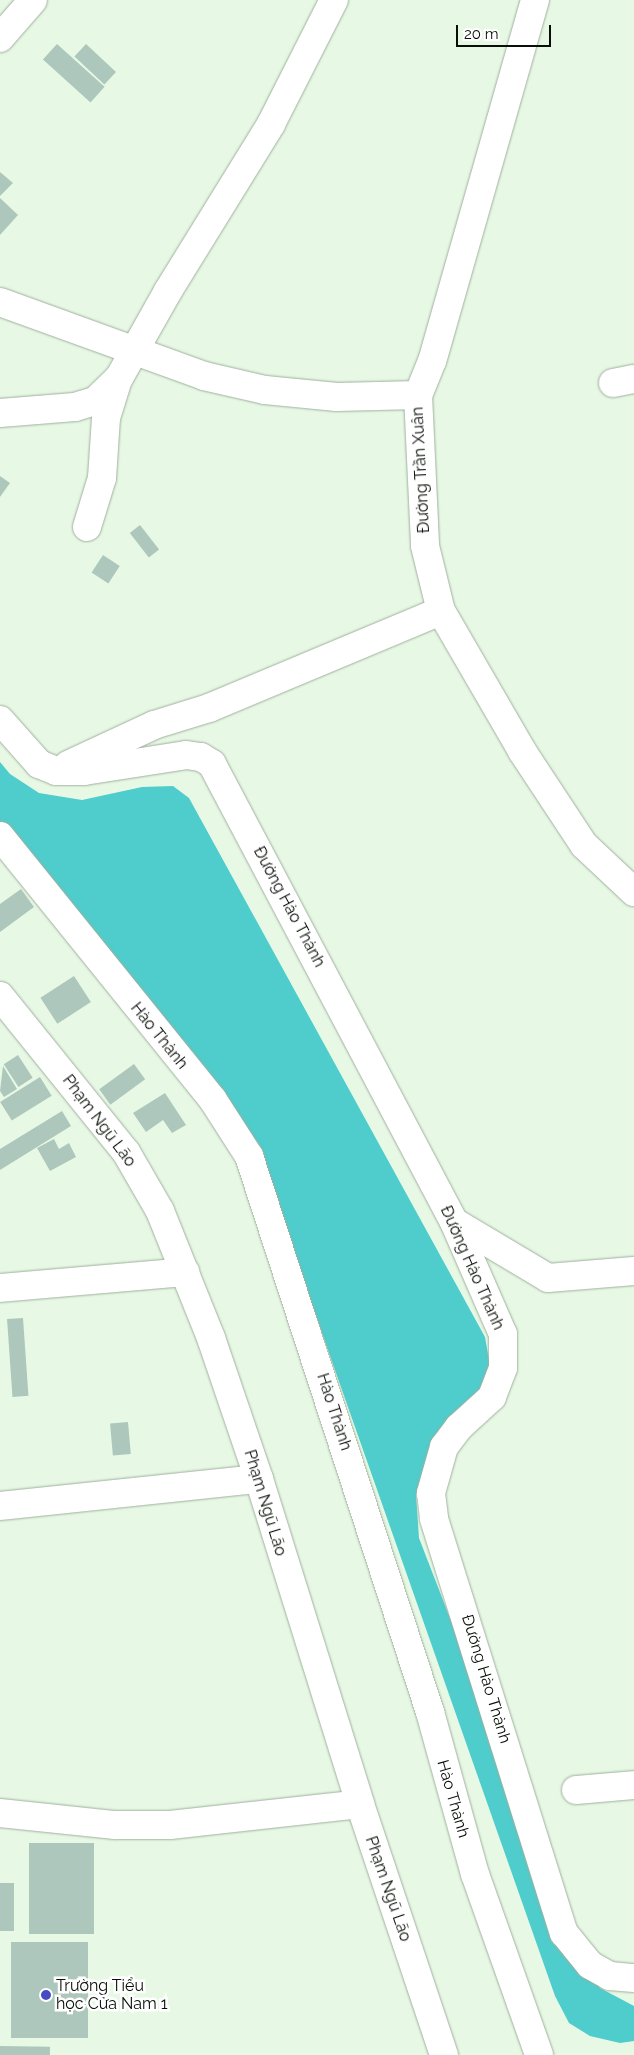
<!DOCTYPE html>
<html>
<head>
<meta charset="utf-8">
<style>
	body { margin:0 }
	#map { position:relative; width:634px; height:2055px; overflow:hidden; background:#e7f9e5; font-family:Raleway,sans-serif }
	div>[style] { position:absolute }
	.water>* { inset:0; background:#4fcccc }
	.building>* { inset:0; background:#adc7bc; transform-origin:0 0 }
	.roads { filter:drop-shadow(0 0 1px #a0b09e) drop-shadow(0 0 1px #a0b09e) }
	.minor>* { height:28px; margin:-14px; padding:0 14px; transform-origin:14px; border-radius:14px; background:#fff }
	.dots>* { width:14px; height:14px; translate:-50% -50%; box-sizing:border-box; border:2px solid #fff; border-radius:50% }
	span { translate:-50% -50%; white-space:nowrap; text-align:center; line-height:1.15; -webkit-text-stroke:5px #fff; paint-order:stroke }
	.street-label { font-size:16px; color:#090e08 }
	.poi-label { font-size:16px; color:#090e08 }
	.left { translate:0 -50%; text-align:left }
	.scale { position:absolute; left:456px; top:25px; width:95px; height:22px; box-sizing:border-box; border:2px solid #090e08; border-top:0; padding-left:6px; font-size:15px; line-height:18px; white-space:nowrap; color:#090e08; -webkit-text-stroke:4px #fff; paint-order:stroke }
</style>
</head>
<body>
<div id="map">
	<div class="water">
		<div style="clip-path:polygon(0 762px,10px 774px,39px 793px,82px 800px,142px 787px,173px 786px,189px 798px,485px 1337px,492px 1376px,428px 1465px,416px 1494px,419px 1538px,582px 1960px,600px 1988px,634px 2006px,634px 2041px,620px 2043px,590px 2036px,569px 2023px,555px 1996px,271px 1188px,0 825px)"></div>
	</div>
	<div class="building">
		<div style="left:57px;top:44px;width:64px;height:21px;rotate:42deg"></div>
		<div style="left:86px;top:44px;width:41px;height:17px;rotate:43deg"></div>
		<div style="clip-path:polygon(0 172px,13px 183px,0 196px)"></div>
		<div style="clip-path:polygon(0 198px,18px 215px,0 235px)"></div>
		<div style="clip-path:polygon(0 476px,10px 483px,0 497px)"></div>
		<div style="left:140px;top:525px;width:31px;height:13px;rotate:52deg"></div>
		<div style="left:103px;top:555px;width:20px;height:21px;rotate:33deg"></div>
		<div style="clip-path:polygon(21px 889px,34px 907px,0 932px,0 904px)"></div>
		<div style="left:74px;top:976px;width:31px;height:40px;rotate:57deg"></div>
		<div style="left:18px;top:1055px;width:27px;height:17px;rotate:57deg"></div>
		<div style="left:134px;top:1064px;width:19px;height:43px;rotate:54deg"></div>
		<div style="clip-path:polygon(3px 1066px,17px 1089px,4px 1097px,0 1091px)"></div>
		<div style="left:40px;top:1077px;width:22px;height:47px;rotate:58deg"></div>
		<div style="clip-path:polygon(165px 1093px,186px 1125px,172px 1133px,163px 1120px,146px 1132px,133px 1113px)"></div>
		<div style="clip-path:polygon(62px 1111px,71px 1126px,0 1170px,0 1149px)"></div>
		<div style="clip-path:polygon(54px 1139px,59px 1149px,69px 1143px,76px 1157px,50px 1171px,37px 1148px)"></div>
		<div style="left:23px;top:1318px;width:78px;height:16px;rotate:86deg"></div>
		<div style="left:128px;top:1422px;width:32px;height:18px;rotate:85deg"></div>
		<div style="left:29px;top:1843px;width:65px;height:91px"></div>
		<div style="left:0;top:1883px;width:14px;height:48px"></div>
		<div style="left:88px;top:1942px;width:96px;height:77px;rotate:90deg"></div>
		<div style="left:0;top:2046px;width:50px;height:9px;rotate:1deg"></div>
	</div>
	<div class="roads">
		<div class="minor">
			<div style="left:535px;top:0;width:375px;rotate:105.9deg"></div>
			<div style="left:432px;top:361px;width:37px;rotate:112deg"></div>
			<div style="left:418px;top:395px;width:151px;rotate:87.3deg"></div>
			<div style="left:425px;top:546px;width:67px;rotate:76.2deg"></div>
			<div style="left:441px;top:611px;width:162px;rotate:59.9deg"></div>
			<div style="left:522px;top:751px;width:113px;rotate:56.6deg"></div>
			<div style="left:584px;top:845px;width:69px;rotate:43.2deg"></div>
			<div style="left:0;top:38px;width:50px;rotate:-49deg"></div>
			<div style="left:0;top:302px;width:217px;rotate:19.9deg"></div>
			<div style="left:204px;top:376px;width:63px;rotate:12.9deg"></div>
			<div style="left:265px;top:390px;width:72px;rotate:5.6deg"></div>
			<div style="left:337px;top:397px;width:81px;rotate:-1.4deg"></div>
			<div style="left:613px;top:383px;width:21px;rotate:-11deg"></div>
			<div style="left:0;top:413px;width:75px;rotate:-4.6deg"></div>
			<div style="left:75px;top:407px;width:21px;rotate:-17deg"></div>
			<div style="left:95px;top:401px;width:33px;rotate:-44deg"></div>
			<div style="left:119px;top:378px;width:100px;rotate:-60.6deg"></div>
			<div style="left:168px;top:291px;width:196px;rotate:-58.3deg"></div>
			<div style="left:271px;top:124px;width:139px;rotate:-63.1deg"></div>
			<div style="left:87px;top:527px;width:51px;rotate:-73deg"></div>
			<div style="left:102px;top:478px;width:60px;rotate:-86.2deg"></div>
			<div style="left:106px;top:418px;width:41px;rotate:-72.9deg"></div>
			<div style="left:0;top:720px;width:59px;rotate:48.4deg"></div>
			<div style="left:39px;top:764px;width:18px;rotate:22deg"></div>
			<div style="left:56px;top:771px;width:28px"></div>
			<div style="left:84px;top:771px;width:103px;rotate:-8.9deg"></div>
			<div style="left:186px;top:755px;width:15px;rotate:8deg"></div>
			<div style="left:201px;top:757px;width:13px;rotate:32deg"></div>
			<div style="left:212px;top:764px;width:518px;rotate:62.15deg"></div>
			<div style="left:454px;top:1222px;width:122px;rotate:66.4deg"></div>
			<div style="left:503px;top:1334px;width:34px;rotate:90deg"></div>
			<div style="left:503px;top:1368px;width:31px;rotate:111deg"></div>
			<div style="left:492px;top:1397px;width:45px;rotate:137.7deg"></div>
			<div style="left:459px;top:1427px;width:25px;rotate:127deg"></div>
			<div style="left:444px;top:1447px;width:48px;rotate:105.8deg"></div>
			<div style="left:431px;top:1493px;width:26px;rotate:83deg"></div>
			<div style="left:434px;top:1519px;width:434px;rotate:72.6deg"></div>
			<div style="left:564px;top:1933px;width:41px;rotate:50.9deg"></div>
			<div style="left:590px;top:1965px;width:23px;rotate:29deg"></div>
			<div style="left:610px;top:1976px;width:24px;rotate:5deg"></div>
			<div style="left:68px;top:765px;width:95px;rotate:-24.9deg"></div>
			<div style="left:154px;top:725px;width:58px;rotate:-17.2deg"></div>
			<div style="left:209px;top:708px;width:251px;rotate:-22.7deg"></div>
			<div style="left:0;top:836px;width:339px;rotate:51.1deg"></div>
			<div style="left:213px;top:1100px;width:67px;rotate:57.3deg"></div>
			<div style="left:249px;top:1156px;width:585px;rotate:71.97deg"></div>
			<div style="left:430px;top:1712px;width:168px;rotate:74.5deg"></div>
			<div style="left:475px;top:1874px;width:192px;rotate:70.5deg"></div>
			<div style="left:0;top:996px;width:201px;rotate:51.1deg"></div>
			<div style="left:126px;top:1152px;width:68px;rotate:60deg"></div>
			<div style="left:160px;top:1211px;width:137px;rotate:68.1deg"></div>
			<div style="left:211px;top:1338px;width:149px;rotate:71.2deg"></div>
			<div style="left:259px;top:1479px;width:340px;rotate:72.7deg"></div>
			<div style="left:360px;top:1804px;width:265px;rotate:71.5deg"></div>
			<div style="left:454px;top:1222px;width:109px;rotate:30.8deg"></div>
			<div style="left:548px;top:1278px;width:86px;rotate:-4.7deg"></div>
			<div style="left:0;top:1288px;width:186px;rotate:-4.9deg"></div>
			<div style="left:0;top:1506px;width:260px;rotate:-6deg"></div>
			<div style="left:576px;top:1790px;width:58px;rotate:-4.9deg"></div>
			<div style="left:0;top:1813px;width:116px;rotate:6deg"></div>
			<div style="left:115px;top:1825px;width:55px"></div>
			<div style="left:170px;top:1825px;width:191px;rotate:-6.3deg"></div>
		</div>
	</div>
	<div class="dots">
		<div style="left:46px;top:1995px;background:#464dc2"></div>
	</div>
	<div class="street-label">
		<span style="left:421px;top:470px;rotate:-93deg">Đường Trần Xuân</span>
		<span style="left:289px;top:907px;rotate:62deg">Đường Hào Thành</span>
		<span style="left:159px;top:1036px;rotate:51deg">Hào Thành</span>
		<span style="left:99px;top:1121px;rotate:53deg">Phạm Ngũ Lão</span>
		<span style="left:472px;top:1268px;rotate:66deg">Đường Hào Thành</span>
		<span style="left:334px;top:1412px;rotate:72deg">Hào Thành</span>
		<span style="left:265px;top:1503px;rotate:73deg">Phạm Ngũ Lão</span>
		<span style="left:486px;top:1679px;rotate:73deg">Đường Hào Thành</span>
		<span style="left:453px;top:1799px;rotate:74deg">Hào Thành</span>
		<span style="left:388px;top:1889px;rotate:71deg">Phạm Ngũ Lão</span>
	</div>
	<div class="poi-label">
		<span class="left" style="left:56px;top:1995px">Trường Tiểu<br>học Cửa Nam 1</span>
	</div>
	<div class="scale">20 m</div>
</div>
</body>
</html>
